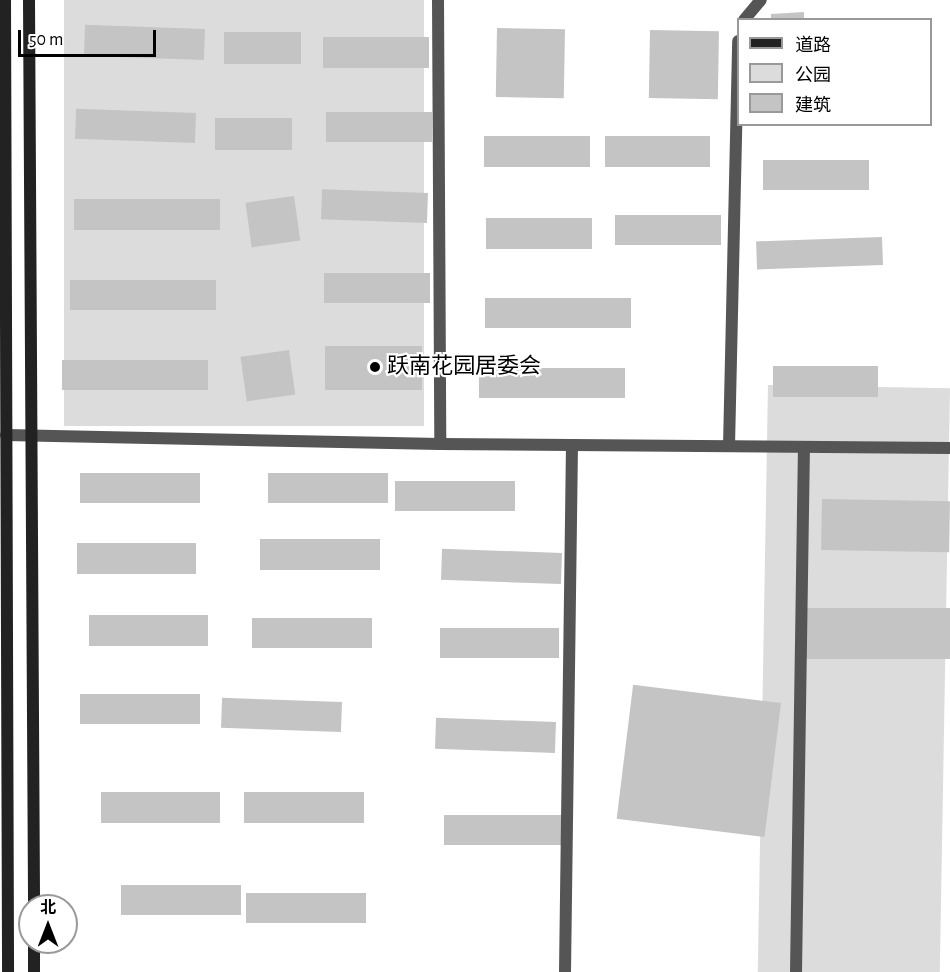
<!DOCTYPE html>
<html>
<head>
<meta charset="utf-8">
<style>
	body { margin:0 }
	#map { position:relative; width:950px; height:972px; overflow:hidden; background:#fff; font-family:"Alegreya Sans","Noto Sans SC",sans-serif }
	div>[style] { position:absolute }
	.green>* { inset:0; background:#dcdcdc; transform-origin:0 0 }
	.building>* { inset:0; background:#c4c4c4; transform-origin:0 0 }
	.street>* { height:12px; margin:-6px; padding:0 6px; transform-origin:6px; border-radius:6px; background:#555 }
	.secondary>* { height:12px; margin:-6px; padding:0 6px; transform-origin:6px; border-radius:6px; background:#222 }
	.dots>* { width:16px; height:16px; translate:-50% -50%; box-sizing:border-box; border:3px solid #fff; border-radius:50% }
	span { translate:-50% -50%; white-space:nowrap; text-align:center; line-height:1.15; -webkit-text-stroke:4.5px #fff; paint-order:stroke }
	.poi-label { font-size:22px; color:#000 }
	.left { translate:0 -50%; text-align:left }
	.legend { position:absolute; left:737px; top:18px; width:195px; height:108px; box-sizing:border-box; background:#fff; border:2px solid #999; margin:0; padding:8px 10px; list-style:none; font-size:18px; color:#000 }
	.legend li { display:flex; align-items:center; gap:12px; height:30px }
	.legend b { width:30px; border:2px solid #999 }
	.north { position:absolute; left:18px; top:894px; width:60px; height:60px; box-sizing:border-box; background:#fff; border:2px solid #999; border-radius:50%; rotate:0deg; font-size:16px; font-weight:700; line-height:24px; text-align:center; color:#000 }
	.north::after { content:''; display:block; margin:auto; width:21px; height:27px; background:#000; clip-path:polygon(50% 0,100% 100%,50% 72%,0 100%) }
	.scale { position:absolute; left:18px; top:30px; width:138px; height:27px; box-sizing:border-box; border:3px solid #000; border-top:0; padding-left:8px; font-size:18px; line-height:21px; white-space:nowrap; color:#000; -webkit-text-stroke:4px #fff; paint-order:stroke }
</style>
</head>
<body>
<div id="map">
	<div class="green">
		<div style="left:64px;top:0;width:360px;height:426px"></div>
		<div style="left:768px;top:385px;width:182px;height:587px;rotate:1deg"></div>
	</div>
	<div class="building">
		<div style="clip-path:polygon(804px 12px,804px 20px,771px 20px,771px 14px)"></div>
		<div style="left:497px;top:28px;width:68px;height:69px;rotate:1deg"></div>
		<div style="left:205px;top:29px;width:31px;height:120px;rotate:92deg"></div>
		<div style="left:650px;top:30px;width:69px;height:68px;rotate:1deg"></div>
		<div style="left:301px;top:32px;width:32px;height:77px;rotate:90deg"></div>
		<div style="left:429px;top:37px;width:31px;height:106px;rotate:90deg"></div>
		<div style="left:432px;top:112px;width:30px;height:106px;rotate:90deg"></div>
		<div style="left:196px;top:113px;width:30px;height:120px;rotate:92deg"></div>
		<div style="left:292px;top:118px;width:32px;height:77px;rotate:90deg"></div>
		<div style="left:590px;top:136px;width:31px;height:106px;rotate:90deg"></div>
		<div style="left:710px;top:136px;width:31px;height:105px;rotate:90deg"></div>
		<div style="left:869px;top:160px;width:30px;height:106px;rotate:90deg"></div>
		<div style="left:428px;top:193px;width:30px;height:106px;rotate:92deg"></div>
		<div style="left:294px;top:196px;width:45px;height:49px;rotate:82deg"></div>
		<div style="left:74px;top:199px;width:146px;height:31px"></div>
		<div style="left:721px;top:215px;width:30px;height:106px;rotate:90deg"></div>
		<div style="left:592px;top:218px;width:31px;height:106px;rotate:90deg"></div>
		<div style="left:882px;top:237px;width:28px;height:126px;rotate:88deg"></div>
		<div style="left:430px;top:273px;width:30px;height:106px;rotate:90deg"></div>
		<div style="left:70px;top:280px;width:146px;height:30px"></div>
		<div style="left:485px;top:298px;width:146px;height:30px"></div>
		<div style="left:325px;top:346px;width:97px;height:44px"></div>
		<div style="left:289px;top:350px;width:45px;height:49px;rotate:82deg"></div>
		<div style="left:62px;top:360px;width:146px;height:30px"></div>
		<div style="left:878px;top:366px;width:31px;height:105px;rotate:90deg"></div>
		<div style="left:479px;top:368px;width:146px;height:30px"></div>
		<div style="left:200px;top:473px;width:30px;height:120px;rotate:90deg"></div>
		<div style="left:388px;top:473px;width:30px;height:120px;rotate:90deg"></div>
		<div style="left:515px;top:481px;width:30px;height:120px;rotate:90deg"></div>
		<div style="left:822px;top:499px;width:128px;height:51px;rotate:1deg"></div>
		<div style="left:380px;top:539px;width:31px;height:120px;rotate:90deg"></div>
		<div style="left:196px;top:543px;width:31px;height:119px;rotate:90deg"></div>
		<div style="left:562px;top:553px;width:31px;height:120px;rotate:92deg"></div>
		<div style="left:804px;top:608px;width:146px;height:51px"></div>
		<div style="left:208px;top:615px;width:31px;height:119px;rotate:90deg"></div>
		<div style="left:372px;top:618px;width:30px;height:120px;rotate:90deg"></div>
		<div style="left:559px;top:628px;width:30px;height:119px;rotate:90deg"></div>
		<div style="left:200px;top:694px;width:30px;height:120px;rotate:90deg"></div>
		<div style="left:342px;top:702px;width:30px;height:120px;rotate:92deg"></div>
		<div style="left:781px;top:703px;width:135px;height:149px;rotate:97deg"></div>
		<div style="left:556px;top:722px;width:31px;height:120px;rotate:92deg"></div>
		<div style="left:220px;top:792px;width:31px;height:119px;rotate:90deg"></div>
		<div style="left:364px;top:792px;width:31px;height:120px;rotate:90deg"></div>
		<div style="left:564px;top:815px;width:30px;height:120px;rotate:90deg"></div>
		<div style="left:241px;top:885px;width:30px;height:120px;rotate:90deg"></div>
		<div style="left:366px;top:893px;width:30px;height:120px;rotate:90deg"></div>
	</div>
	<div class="street">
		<div style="left:438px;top:0;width:444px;rotate:89.7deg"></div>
		<div style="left:744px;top:20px;width:26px;rotate:-50deg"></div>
		<div style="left:6px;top:435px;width:434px;rotate:1.2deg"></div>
		<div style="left:440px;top:444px;width:510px;rotate:0.45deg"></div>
		<div style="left:729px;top:446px;width:405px;rotate:-88.7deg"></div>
		<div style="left:565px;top:972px;width:527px;rotate:-89.24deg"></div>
		<div style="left:796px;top:972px;width:525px;rotate:-89.13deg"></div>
	</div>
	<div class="secondary">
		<div style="left:5px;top:0;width:972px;rotate:89.82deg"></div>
		<div style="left:29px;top:0;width:906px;rotate:89.68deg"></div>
		<div style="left:34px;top:942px;width:30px;rotate:90deg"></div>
	</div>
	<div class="dots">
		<div style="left:375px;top:367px;background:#000"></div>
	</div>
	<div class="poi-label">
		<span class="left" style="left:387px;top:367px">跃南花园居委会</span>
	</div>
	<ul class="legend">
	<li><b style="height:8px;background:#222"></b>道路</li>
	<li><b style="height:16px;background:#dcdcdc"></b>公园</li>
	<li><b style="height:16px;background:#c4c4c4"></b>建筑</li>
	</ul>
	<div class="north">北</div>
	<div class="scale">50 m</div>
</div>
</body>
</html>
